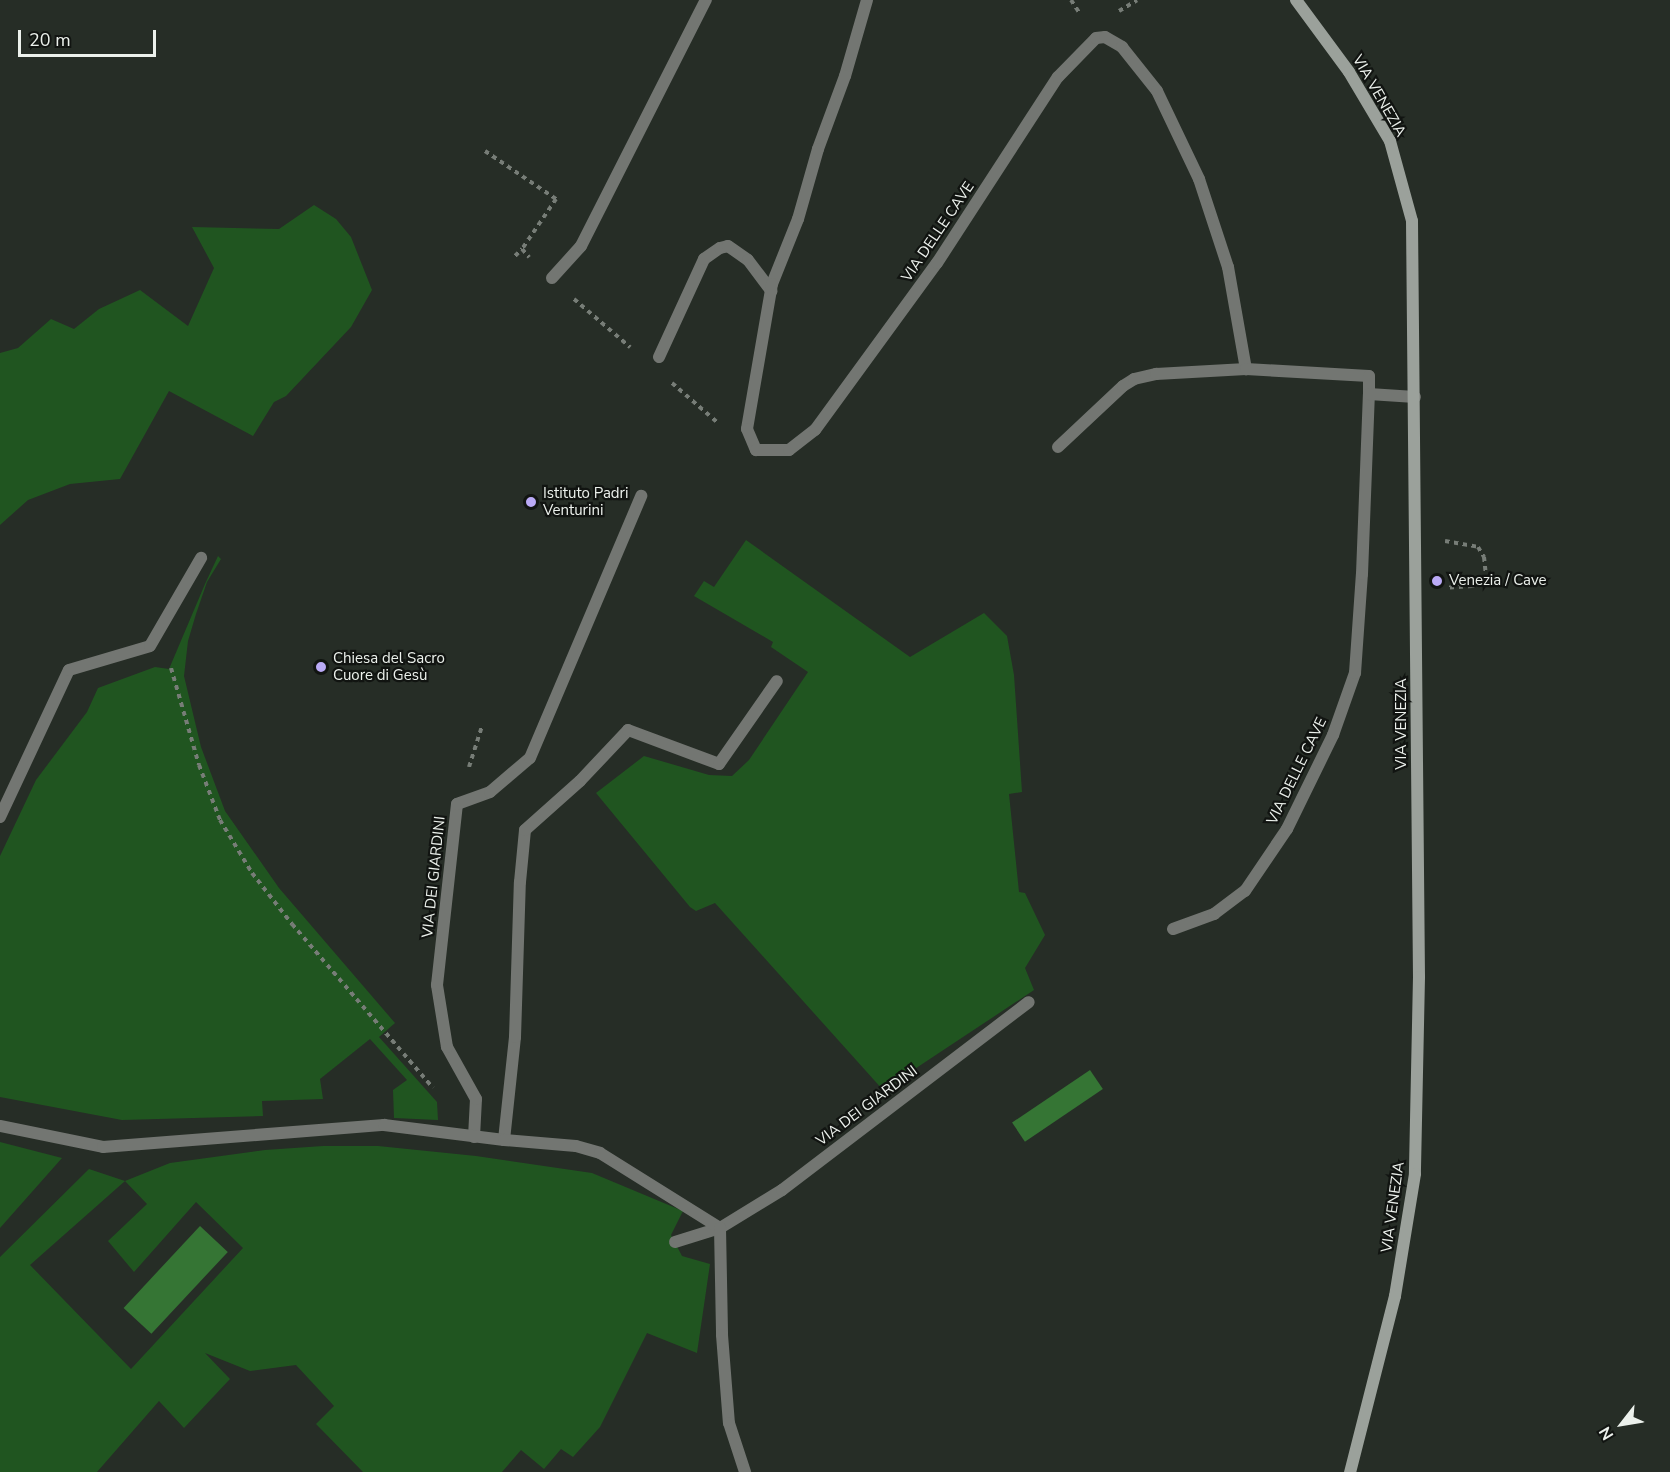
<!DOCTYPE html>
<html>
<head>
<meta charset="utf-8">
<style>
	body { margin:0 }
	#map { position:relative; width:1670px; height:1472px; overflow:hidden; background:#262d26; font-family:"Nunito Sans",sans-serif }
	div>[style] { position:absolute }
	.green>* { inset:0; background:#205520 }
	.water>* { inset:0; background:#357534; transform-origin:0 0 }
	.path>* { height:4px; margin-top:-2px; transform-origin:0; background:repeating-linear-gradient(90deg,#777d77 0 4.5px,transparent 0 9px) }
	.service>* { height:12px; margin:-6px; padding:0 6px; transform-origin:6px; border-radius:6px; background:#737672 }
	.minor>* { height:12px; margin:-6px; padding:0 6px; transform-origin:6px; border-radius:6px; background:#737672 }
	.secondary>* { height:12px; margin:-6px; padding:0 6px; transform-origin:6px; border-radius:6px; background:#9ba19b }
	.dots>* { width:16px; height:16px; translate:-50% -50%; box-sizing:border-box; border:3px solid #111411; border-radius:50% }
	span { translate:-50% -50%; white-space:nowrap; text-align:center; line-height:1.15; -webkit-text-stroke:4.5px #111411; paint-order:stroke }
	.street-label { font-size:15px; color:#ecf1ec }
	.poi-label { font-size:15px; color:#ecf1ec }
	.left { translate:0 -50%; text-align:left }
	.north { position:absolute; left:1592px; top:1394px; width:60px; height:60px; -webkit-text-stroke:4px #111411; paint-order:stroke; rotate:239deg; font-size:16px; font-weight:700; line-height:24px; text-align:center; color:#ecf1ec }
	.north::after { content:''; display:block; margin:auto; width:21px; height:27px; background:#ecf1ec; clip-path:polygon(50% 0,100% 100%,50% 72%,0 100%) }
	.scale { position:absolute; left:18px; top:30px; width:138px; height:27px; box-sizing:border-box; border:3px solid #ecf1ec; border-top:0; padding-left:8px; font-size:18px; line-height:21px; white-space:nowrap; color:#ecf1ec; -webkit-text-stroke:4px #111411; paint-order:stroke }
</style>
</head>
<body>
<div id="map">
	<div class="green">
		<div style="clip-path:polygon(314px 205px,336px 219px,351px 237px,372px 290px,351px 327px,286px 396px,274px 402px,253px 436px,169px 391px,120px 479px,70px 484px,28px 500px,0 525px,0 353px,18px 348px,51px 319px,74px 329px,99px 309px,140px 290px,188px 326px,214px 268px,192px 227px,279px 229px)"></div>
		<div style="clip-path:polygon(746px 540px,910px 657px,984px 613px,1007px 636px,1014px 675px,1022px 792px,1009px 794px,1019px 892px,1025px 893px,1045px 935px,1025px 968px,1034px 990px,883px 1090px,715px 903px,696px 911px,690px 907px,596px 793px,644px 756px,709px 775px,732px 776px,749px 760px,808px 672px,771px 647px,773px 642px,694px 596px,704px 581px,714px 587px)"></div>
		<div style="clip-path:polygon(218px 556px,221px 559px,207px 582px,196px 614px,188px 641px,184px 676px,201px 747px,225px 811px,279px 888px,395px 1023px,379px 1037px,437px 1102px,438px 1120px,394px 1118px,393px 1090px,407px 1080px,370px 1039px,320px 1079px,323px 1099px,262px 1101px,263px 1116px,122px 1120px,0 1097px,0 856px,36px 780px,87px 712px,98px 688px,155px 667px,169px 669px,205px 584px)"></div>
		<div style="clip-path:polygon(0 1142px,62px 1158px,0 1228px)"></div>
		<div style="clip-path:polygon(evenodd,323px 1146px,378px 1146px,476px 1156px,592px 1173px,683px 1211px,671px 1235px,682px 1256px,710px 1264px,697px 1353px,647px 1333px,600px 1427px,573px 1457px,561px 1449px,544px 1469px,521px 1450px,502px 1472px,363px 1472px,316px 1424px,334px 1406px,296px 1365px,250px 1371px,205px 1353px,230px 1379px,184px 1428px,159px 1401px,97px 1472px,0 1472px,0 1257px,89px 1169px,125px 1181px,170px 1163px,265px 1150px,323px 1146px,125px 1181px,147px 1204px,108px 1241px,134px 1272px,196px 1202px,243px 1248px,131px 1369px,30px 1265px,125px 1181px)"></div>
	</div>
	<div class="water">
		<div style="left:1090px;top:1070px;width:23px;height:94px;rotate:56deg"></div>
		<div style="left:200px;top:1226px;width:38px;height:112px;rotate:43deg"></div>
	</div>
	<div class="path">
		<div style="left:1071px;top:0;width:17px;rotate:57deg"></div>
		<div style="left:1119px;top:11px;width:21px;rotate:-31deg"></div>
		<div style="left:485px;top:151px;width:86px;rotate:34.1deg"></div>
		<div style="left:556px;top:199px;width:60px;rotate:124.2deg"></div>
		<div style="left:515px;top:256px;width:10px;rotate:-45deg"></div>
		<div style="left:522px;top:249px;width:11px;rotate:49deg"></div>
		<div style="left:574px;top:299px;width:74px;rotate:40.6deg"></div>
		<div style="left:672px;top:383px;width:61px;rotate:41deg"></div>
		<div style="left:1445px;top:541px;width:34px;rotate:10deg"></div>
		<div style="left:1478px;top:547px;width:12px;rotate:59deg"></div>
		<div style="left:1484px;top:557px;width:19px;rotate:84deg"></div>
		<div style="left:1486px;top:576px;width:7px;rotate:117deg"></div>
		<div style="left:1483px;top:582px;width:12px;rotate:160deg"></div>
		<div style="left:1472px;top:586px;width:26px;rotate:176deg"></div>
		<div style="left:171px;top:668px;width:101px;rotate:73.9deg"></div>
		<div style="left:199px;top:765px;width:59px;rotate:69.1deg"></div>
		<div style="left:220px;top:820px;width:62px;rotate:58.9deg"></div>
		<div style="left:252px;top:873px;width:65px;rotate:51.9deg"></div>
		<div style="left:292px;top:924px;width:216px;rotate:49.3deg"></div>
		<div style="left:469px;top:767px;width:43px;rotate:-72.4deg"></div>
	</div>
	<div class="service">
		<div style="left:659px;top:357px;width:108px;rotate:-65.3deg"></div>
		<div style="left:704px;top:259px;width:19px;rotate:-35deg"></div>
		<div style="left:720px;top:248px;width:8px;rotate:-14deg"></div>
		<div style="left:728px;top:246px;width:24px;rotate:35deg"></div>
		<div style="left:748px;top:260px;width:39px;rotate:53deg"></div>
		<div style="left:1058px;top:447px;width:89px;rotate:-43.2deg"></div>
		<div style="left:1123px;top:386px;width:13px;rotate:-32deg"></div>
		<div style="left:1134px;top:379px;width:23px;rotate:-13deg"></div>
		<div style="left:1156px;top:374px;width:90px;rotate:-3.2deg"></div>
		<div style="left:0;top:817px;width:162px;rotate:-64.9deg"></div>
		<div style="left:69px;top:670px;width:84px;rotate:-16.5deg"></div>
		<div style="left:150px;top:646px;width:102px;rotate:-59.9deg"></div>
		<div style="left:1173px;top:929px;width:44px;rotate:-20.1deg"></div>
		<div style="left:1214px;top:914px;width:39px;rotate:-37deg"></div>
		<div style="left:1245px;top:891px;width:75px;rotate:-55.9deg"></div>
		<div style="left:1287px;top:829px;width:105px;rotate:-63.9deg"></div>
		<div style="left:1333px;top:735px;width:66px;rotate:-70.5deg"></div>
		<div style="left:1355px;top:673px;width:99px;rotate:-86deg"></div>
		<div style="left:1362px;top:574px;width:180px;rotate:-87.8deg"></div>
		<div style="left:474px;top:1137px;width:38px;rotate:-87deg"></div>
		<div style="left:476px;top:1099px;width:60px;rotate:-119.1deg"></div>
		<div style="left:447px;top:1047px;width:63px;rotate:-99.2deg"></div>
		<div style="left:437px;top:985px;width:182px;rotate:-83.7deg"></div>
		<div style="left:457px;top:804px;width:35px;rotate:-20deg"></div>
		<div style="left:490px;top:792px;width:52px;rotate:-40.4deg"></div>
		<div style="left:530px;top:758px;width:285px;rotate:-67deg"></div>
		<div style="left:504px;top:1140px;width:104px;rotate:-83.9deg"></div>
		<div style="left:515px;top:1037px;width:155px;rotate:-88.2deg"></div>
		<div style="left:520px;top:882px;width:52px;rotate:-84.5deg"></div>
		<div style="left:525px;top:830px;width:74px;rotate:-41.7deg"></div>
		<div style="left:580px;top:781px;width:70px;rotate:-46.7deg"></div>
		<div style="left:628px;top:730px;width:97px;rotate:20.5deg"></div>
		<div style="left:719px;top:764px;width:101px;rotate:-55.1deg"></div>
		<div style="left:675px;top:1242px;width:47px;rotate:-17.3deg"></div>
		<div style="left:720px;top:1228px;width:73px;rotate:-31.5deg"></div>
		<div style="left:782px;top:1190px;width:310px;rotate:-37.3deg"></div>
	</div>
	<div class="minor">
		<div style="left:867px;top:0;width:79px;rotate:106.1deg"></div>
		<div style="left:845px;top:76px;width:78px;rotate:110.3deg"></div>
		<div style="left:818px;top:149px;width:73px;rotate:105.9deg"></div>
		<div style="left:798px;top:219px;width:70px;rotate:111.8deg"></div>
		<div style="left:772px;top:284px;width:147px;rotate:99.8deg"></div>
		<div style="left:747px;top:429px;width:23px;rotate:67deg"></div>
		<div style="left:756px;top:450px;width:33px"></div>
		<div style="left:789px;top:450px;width:33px;rotate:-38deg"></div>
		<div style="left:815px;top:430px;width:207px;rotate:-53.9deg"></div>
		<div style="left:937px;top:263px;width:222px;rotate:-57deg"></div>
		<div style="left:1058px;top:77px;width:54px;rotate:-45.7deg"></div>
		<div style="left:1096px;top:38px;width:9px;rotate:-6deg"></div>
		<div style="left:1105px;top:37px;width:20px;rotate:30deg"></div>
		<div style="left:1122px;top:47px;width:56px;rotate:51.5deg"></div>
		<div style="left:1157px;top:91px;width:98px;rotate:64.5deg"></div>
		<div style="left:1199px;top:179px;width:93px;rotate:71.8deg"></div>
		<div style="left:1228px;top:267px;width:104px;rotate:80deg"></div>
		<div style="left:1246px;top:369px;width:123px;rotate:3.3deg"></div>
		<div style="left:1369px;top:376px;width:18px;rotate:90deg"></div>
		<div style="left:1369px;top:394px;width:46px;rotate:3.7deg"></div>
		<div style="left:552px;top:278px;width:43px;rotate:-47.8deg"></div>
		<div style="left:581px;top:246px;width:276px;rotate:-63.1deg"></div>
		<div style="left:0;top:1126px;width:105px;rotate:11.5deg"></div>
		<div style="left:103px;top:1147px;width:282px;rotate:-4.5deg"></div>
		<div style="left:384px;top:1125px;width:121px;rotate:7.1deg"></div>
		<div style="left:504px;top:1140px;width:72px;rotate:4.8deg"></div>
		<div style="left:576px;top:1146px;width:25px;rotate:16deg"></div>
		<div style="left:600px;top:1153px;width:142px;rotate:32deg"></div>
		<div style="left:720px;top:1228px;width:107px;rotate:88.9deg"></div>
		<div style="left:722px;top:1335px;width:88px;rotate:85.5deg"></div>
		<div style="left:729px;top:1423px;width:52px;rotate:71.9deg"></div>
	</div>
	<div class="secondary">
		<div style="left:1296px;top:0;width:89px;rotate:53.6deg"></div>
		<div style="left:1349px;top:72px;width:80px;rotate:59.3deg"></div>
		<div style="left:1390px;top:141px;width:83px;rotate:74.6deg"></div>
		<div style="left:1412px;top:221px;width:756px;rotate:89.47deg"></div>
		<div style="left:1419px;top:977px;width:197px;rotate:91.2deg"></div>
		<div style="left:1415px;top:1174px;width:124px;rotate:99.3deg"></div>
		<div style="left:1395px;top:1296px;width:182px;rotate:104.3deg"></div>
	</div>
	<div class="dots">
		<div style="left:531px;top:502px;background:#baaaf6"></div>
		<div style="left:1437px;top:581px;background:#baaaf6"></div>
		<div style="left:321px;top:667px;background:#baaaf6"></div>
	</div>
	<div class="street-label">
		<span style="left:1379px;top:96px;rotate:60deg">VIA VENEZIA</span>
		<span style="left:938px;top:232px;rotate:-56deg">VIA DELLE CAVE</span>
		<span style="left:1402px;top:724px;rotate:-90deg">VIA VENEZIA</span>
		<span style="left:1297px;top:771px;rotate:-64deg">VIA DELLE CAVE</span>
		<span style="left:434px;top:877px;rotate:-84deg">VIA DEI GIARDINI</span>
		<span style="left:867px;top:1106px;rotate:-37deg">VIA DEI GIARDINI</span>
		<span style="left:1393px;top:1207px;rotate:-82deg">VIA VENEZIA</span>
	</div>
	<div class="poi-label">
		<span class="left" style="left:543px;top:502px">Istituto Padri<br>Venturini</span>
		<span class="left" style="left:1449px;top:581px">Venezia / Cave</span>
		<span class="left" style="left:333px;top:667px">Chiesa del Sacro<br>Cuore di Gesù</span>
	</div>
	<div class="north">N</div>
	<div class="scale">20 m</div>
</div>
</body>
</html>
